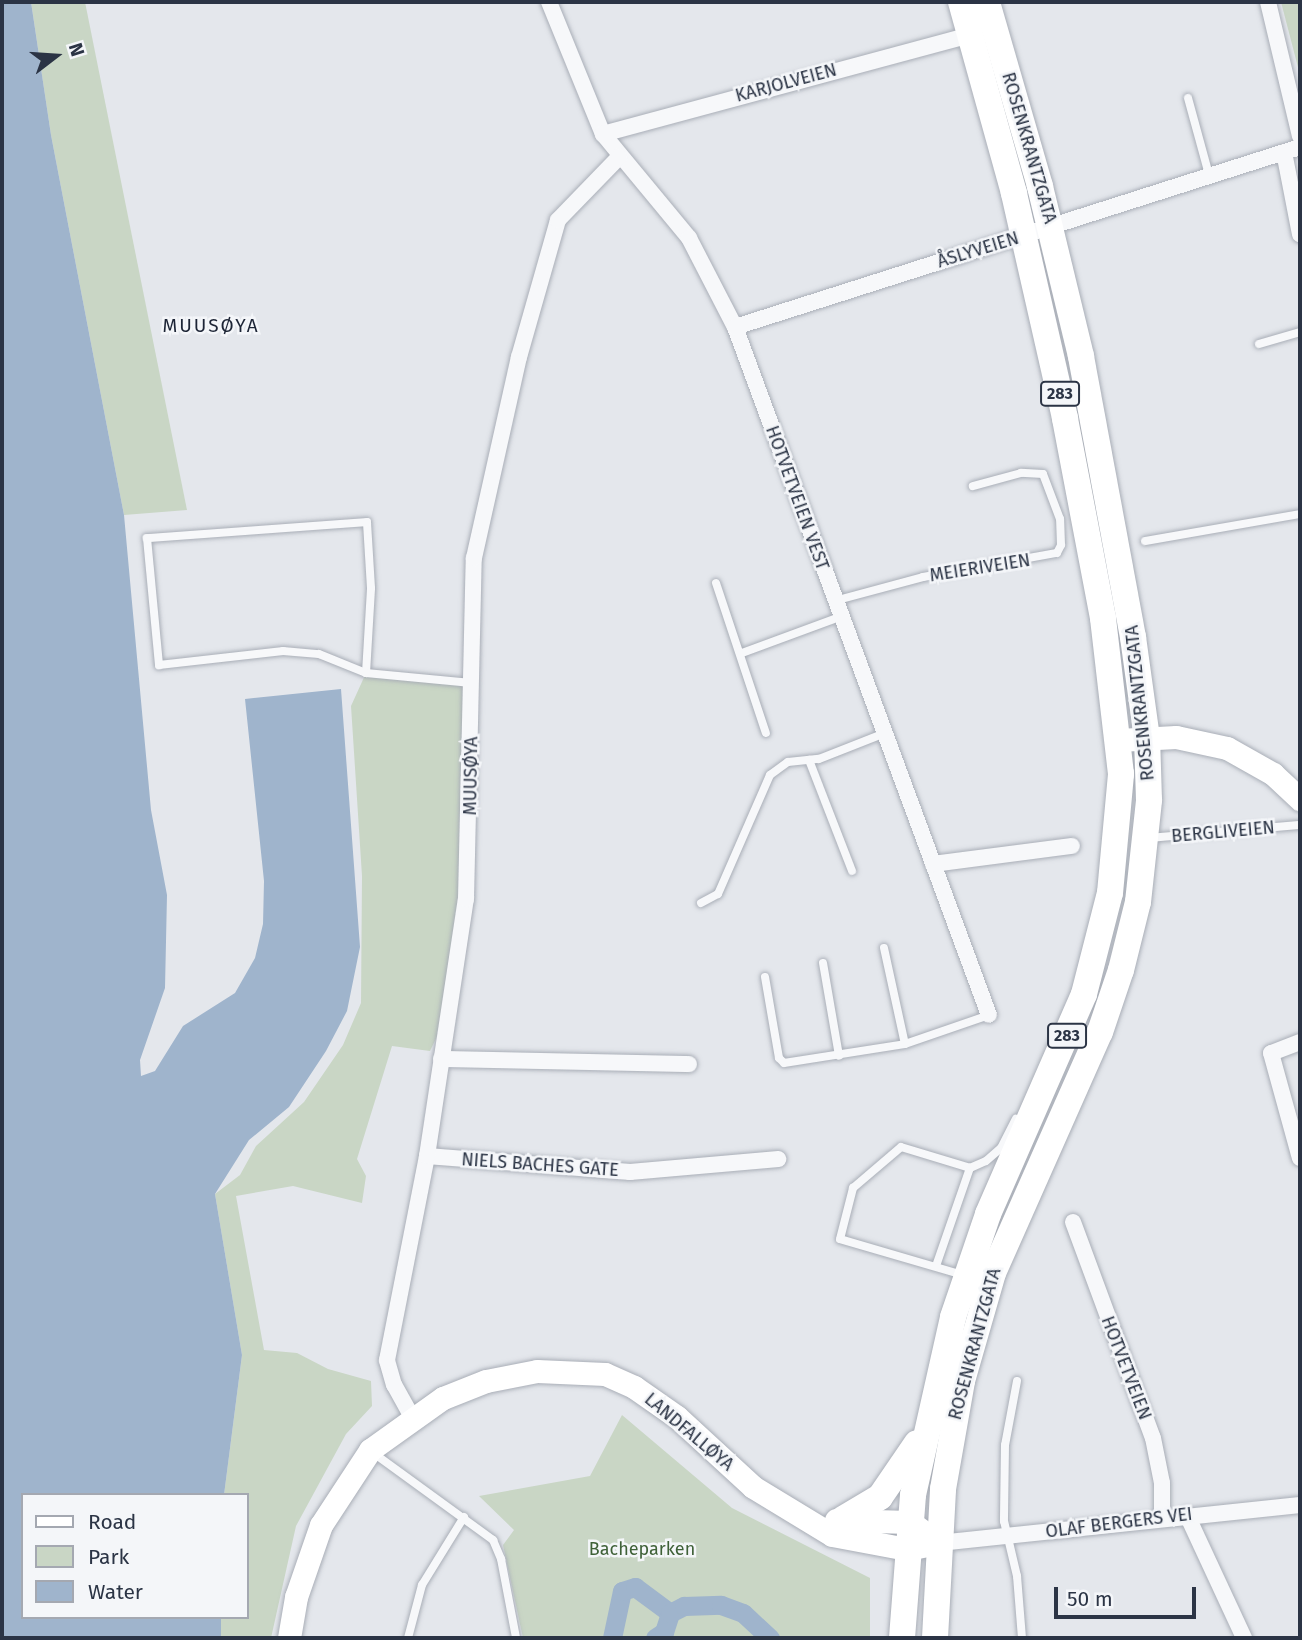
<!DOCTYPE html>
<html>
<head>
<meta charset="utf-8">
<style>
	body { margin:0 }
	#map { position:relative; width:1302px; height:1640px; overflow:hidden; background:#e4e7ec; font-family:"Fira Sans",sans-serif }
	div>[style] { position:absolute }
	.green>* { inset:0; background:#c9d6c5 }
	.water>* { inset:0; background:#9fb4cc }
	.canal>* { height:19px; margin:-9.5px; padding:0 9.5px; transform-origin:9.5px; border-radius:9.5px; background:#9fb4cc }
	.roads { filter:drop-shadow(0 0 2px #a9aeb7) drop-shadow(0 0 2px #a9aeb7) }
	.service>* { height:8px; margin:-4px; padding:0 4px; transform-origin:4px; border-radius:4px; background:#f7f8fa }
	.minor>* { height:16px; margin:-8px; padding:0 8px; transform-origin:8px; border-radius:8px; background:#f7f8fa }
	.secondary>* { height:23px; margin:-11.5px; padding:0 11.5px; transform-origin:11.5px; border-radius:11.5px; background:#fff }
	.primary>* { height:26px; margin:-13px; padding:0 13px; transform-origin:13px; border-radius:13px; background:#fff }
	span { translate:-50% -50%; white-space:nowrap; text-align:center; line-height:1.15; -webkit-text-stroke:5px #f4f6f9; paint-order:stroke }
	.shield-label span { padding:2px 5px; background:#f4f6f9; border:2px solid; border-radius:5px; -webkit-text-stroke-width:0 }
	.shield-label { font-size:16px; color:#2b3445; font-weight:700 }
	.street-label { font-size:18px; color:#2b3445 }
	.park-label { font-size:18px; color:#3f6138 }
	.neighbourhood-label { font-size:19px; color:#1d2536; letter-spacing:2px }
	.frame { position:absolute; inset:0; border:4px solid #2b3445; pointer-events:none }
	.legend { position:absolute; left:21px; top:1493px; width:228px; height:126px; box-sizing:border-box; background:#f4f6f9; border:2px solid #a4a8b1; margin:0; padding:9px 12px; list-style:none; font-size:21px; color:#2b3445 }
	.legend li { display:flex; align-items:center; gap:14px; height:35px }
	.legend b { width:35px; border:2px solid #a4a8b1 }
	.north { position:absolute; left:21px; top:21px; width:70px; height:70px; -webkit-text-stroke:5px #f4f6f9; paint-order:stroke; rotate:73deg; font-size:19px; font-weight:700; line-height:28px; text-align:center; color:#2b3445 }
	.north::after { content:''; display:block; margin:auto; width:24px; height:32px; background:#2b3445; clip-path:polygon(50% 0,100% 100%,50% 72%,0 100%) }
	.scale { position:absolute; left:1054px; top:1587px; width:142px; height:32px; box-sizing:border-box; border:4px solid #2b3445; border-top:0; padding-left:9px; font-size:21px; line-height:24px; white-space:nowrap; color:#2b3445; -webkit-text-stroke:5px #f4f6f9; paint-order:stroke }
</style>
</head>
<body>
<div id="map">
	<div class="green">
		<div style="clip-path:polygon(31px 2px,85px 2px,187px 510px,124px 515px,51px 135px)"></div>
		<div style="clip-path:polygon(1281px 2px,1300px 2px,1300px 75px)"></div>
		<div style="clip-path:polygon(366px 673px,472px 683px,471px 793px,446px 1018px,430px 1051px,392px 1046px,357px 1159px,366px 1176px,362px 1203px,293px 1186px,236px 1196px,264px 1350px,297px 1353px,328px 1369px,371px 1381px,372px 1406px,346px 1434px,296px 1526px,271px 1638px,221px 1638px,221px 1617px,247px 1617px,247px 1495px,224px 1495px,242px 1355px,215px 1194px,240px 1175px,256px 1146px,304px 1102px,343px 1045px,361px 1003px,362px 876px,351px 706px)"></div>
		<div style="clip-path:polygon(622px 1415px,732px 1508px,870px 1578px,870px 1638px,523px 1638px,503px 1545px,514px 1530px,479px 1496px,590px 1476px)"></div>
	</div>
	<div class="water">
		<div style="clip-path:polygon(2px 2px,31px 2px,51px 135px,124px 515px,151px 810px,167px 895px,165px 988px,140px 1060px,141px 1076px,155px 1071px,183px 1026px,235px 993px,255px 958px,263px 924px,264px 881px,245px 699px,341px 689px,360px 947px,347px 1011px,326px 1051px,289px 1107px,249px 1140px,215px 1194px,242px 1355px,224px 1495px,23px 1495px,23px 1617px,221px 1617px,221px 1638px,2px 1638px)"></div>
	</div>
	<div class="canal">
		<div style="left:612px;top:1638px;width:48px;rotate:-78deg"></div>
		<div style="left:622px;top:1591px;width:14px;rotate:-17deg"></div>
		<div style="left:635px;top:1587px;width:44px;rotate:36.6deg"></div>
		<div style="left:655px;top:1638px;width:11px;rotate:-34deg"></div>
		<div style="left:664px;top:1632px;width:20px;rotate:-72deg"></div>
		<div style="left:670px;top:1613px;width:16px;rotate:-27deg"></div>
		<div style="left:684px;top:1606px;width:37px;rotate:-2deg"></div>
		<div style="left:721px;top:1605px;width:23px;rotate:20deg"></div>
		<div style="left:743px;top:1613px;width:37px;rotate:43deg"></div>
	</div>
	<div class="roads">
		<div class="service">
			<div style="left:1188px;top:98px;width:80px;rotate:74.7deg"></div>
			<div style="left:1259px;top:344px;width:43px;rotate:-16.3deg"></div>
			<div style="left:1145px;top:541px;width:157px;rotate:-9.9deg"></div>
			<div style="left:716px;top:583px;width:158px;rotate:71.6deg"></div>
			<div style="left:834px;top:601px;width:92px;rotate:-15.1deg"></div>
			<div style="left:923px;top:577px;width:136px;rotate:-10.2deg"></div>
			<div style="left:1057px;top:553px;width:9px;rotate:-63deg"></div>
			<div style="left:1061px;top:545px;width:26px;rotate:-92deg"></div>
			<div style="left:1060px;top:519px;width:48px;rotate:-110.7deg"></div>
			<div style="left:1043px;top:474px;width:22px;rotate:-177deg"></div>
			<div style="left:1021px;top:473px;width:50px;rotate:164.8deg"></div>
			<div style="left:742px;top:653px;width:104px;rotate:-20.2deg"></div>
			<div style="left:366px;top:673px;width:85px;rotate:-86.6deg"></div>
			<div style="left:371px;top:588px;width:66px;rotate:-93.5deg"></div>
			<div style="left:367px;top:522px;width:221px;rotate:175.8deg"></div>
			<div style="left:147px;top:538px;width:128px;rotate:84.6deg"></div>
			<div style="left:159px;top:665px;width:125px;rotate:-6.4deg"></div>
			<div style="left:283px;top:651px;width:36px;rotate:5deg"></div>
			<div style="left:319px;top:654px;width:51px;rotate:22deg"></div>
			<div style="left:366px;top:673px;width:106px;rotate:5.4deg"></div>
			<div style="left:809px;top:760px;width:119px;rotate:68.8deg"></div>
			<div style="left:1150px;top:838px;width:151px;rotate:-5deg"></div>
			<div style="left:701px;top:903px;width:19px;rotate:-28deg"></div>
			<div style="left:718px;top:894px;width:130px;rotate:-66.4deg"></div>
			<div style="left:770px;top:775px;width:22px;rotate:-36deg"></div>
			<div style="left:788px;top:762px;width:31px;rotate:-6deg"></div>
			<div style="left:819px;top:759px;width:71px;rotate:-21.5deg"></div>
			<div style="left:884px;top:948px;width:98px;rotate:77.7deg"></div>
			<div style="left:823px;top:963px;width:94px;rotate:80.2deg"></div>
			<div style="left:765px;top:977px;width:82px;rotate:80.2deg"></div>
			<div style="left:779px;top:1058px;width:7px;rotate:45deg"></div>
			<div style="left:784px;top:1063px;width:122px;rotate:-8.9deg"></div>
			<div style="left:905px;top:1044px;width:89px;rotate:-19deg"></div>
			<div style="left:936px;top:1266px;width:104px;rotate:-70.9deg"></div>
			<div style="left:963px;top:1275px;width:128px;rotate:-163.7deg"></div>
			<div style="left:840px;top:1239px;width:53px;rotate:-75.7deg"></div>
			<div style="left:853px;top:1188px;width:63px;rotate:-40.5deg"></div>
			<div style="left:901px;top:1147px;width:72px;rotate:16.9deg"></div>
			<div style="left:970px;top:1168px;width:17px;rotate:-24deg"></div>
			<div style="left:986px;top:1161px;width:20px;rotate:-41deg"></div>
			<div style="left:1001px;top:1148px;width:33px;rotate:-63deg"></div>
			<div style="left:1017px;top:1381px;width:65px;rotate:100.6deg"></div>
			<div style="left:1005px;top:1445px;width:76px;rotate:90.8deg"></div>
			<div style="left:1004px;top:1521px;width:57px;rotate:76.7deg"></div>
			<div style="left:1017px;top:1576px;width:62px;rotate:85.4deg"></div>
			<div style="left:372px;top:1452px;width:150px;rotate:36deg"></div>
			<div style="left:493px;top:1540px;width:21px;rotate:67deg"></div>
			<div style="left:501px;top:1559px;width:80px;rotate:79.2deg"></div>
			<div style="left:408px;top:1638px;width:55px;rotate:-75.2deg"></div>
			<div style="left:422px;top:1585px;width:80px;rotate:-58.3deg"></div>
		</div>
		<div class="minor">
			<div style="left:549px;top:2px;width:143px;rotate:67.8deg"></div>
			<div style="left:603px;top:134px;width:135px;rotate:50.4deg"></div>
			<div style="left:689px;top:238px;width:100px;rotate:62.7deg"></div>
			<div style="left:735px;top:327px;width:733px;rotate:69.74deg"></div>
			<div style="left:1268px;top:2px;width:138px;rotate:76.6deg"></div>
			<div style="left:603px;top:134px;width:381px;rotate:-15.1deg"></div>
			<div style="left:1284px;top:152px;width:84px;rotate:79deg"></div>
			<div style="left:735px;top:327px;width:593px;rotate:-17.67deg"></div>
			<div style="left:933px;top:864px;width:140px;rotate:-7.4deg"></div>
			<div style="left:1300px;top:1042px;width:31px;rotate:159deg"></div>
			<div style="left:1271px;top:1053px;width:109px;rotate:74.6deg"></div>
			<div style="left:441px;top:1059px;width:248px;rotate:1.2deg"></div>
			<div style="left:427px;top:1156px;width:204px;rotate:4.5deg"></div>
			<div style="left:630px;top:1172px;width:149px;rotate:-5deg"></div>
			<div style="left:1073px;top:1222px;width:230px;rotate:69.7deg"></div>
			<div style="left:1153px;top:1438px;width:46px;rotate:78.7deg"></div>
			<div style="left:1162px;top:1483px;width:35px;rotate:90deg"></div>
			<div style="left:412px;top:1417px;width:37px;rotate:-119deg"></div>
			<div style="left:394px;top:1385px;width:26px;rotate:-106deg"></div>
			<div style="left:387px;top:1360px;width:208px;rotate:-78.9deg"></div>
			<div style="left:427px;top:1156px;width:260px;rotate:-81.4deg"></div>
			<div style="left:466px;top:899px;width:341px;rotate:-88.7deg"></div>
			<div style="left:474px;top:558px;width:206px;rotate:-77.4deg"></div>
			<div style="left:519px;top:357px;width:142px;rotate:-74.1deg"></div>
			<div style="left:558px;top:220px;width:88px;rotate:-45.9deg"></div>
			<div style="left:1187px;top:1515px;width:136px;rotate:65.1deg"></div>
			<div style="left:939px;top:1543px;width:363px;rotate:-6deg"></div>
		</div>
		<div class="secondary">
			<div style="left:1118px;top:740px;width:58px;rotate:-3deg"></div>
			<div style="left:1176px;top:737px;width:52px;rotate:12.2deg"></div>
			<div style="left:1227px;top:748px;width:53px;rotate:29.5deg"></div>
			<div style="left:1273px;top:774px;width:37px;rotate:43deg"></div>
			<div style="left:836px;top:1520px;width:74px;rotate:1.5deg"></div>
			<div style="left:910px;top:1522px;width:19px;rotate:36deg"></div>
			<div style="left:289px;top:1638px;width:42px;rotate:-80.3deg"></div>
			<div style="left:296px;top:1597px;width:76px;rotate:-70.9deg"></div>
			<div style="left:321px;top:1525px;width:90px;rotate:-56.8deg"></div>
			<div style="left:370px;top:1450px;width:90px;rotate:-35.5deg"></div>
			<div style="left:443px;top:1398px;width:46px;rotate:-21.6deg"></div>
			<div style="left:486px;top:1381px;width:52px;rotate:-11.1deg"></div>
			<div style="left:537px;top:1371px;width:68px;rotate:2.5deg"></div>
			<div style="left:605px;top:1374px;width:32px;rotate:24deg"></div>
			<div style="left:634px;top:1387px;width:52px;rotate:34.9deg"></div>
			<div style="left:677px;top:1417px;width:103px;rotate:42.6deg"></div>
			<div style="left:753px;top:1487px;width:92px;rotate:31.3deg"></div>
			<div style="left:832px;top:1535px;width:76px;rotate:10.6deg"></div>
			<div style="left:907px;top:1549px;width:33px;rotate:-11deg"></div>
		</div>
		<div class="primary">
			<div style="left:843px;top:1519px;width:43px;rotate:-30.7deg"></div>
			<div style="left:880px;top:1497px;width:65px;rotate:-55.6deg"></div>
			<div style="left:902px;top:1638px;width:143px;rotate:-85.6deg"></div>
			<div style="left:913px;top:1495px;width:182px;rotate:-77.3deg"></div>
			<div style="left:953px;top:1317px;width:109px;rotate:-71.2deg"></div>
			<div style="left:988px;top:1214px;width:240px;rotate:-66.4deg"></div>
			<div style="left:1084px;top:994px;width:104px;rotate:-75.6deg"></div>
			<div style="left:1110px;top:893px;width:120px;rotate:-84.7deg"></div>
			<div style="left:1121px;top:774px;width:157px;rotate:-96.6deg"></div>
			<div style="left:1103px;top:618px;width:204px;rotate:-100.8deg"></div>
			<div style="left:1065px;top:418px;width:231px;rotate:-102.8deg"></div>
			<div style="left:1014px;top:193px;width:198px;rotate:-105.5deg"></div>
			<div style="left:935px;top:1638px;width:149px;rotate:-86.9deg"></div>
			<div style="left:943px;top:1489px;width:110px;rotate:-80deg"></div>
			<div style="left:962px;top:1381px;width:112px;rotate:-74deg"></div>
			<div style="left:993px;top:1273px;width:264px;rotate:-66.1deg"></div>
			<div style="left:1100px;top:1032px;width:65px;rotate:-71.3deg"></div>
			<div style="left:1121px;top:970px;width:70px;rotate:-76deg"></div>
			<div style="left:1138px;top:902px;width:103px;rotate:-83.8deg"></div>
			<div style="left:1149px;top:800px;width:62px;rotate:-91.8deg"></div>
			<div style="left:1147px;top:738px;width:102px;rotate:-97.9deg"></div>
			<div style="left:1133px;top:637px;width:286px;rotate:-100.5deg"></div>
			<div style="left:1081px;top:356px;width:175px;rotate:-103.6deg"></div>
			<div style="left:1040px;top:186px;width:191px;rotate:-106.1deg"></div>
		</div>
	</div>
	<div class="shield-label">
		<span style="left:1060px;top:394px">283</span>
		<span style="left:1067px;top:1036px">283</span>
	</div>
	<div class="street-label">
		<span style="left:786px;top:83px;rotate:-15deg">KARJOLVEIEN</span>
		<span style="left:1029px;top:148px;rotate:74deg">ROSENKRANTZGATA</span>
		<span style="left:978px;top:250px;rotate:-17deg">ÅSLYVEIEN</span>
		<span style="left:797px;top:498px;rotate:70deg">HOTVETVEIEN VEST</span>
		<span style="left:980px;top:568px;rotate:-9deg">MEIERIVEIEN</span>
		<span style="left:1140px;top:703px;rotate:-96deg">ROSENKRANTZGATA</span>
		<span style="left:471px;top:776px;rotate:-89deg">MUUSØYA</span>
		<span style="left:1223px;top:832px;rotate:-5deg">BERGLIVEIEN</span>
		<span style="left:540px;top:1165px;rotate:4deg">NIELS BACHES GATE</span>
		<span style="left:975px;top:1344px;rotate:-75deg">ROSENKRANTZGATA</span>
		<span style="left:1126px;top:1368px;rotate:69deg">HOTVETVEIEN</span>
		<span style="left:689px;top:1432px;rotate:40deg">LANDFALLØYA</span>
		<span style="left:1119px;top:1523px;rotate:-7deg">OLAF BERGERS VEI</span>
	</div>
	<div class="park-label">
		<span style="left:642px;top:1549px">Bacheparken</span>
	</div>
	<div class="neighbourhood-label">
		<span style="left:211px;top:326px">MUUSØYA</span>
	</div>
	<div class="frame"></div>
	<ul class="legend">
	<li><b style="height:9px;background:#fff"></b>Road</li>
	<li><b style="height:19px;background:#c9d6c5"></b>Park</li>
	<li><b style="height:19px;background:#9fb4cc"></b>Water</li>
	</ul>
	<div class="north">N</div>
	<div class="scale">50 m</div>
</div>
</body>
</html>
